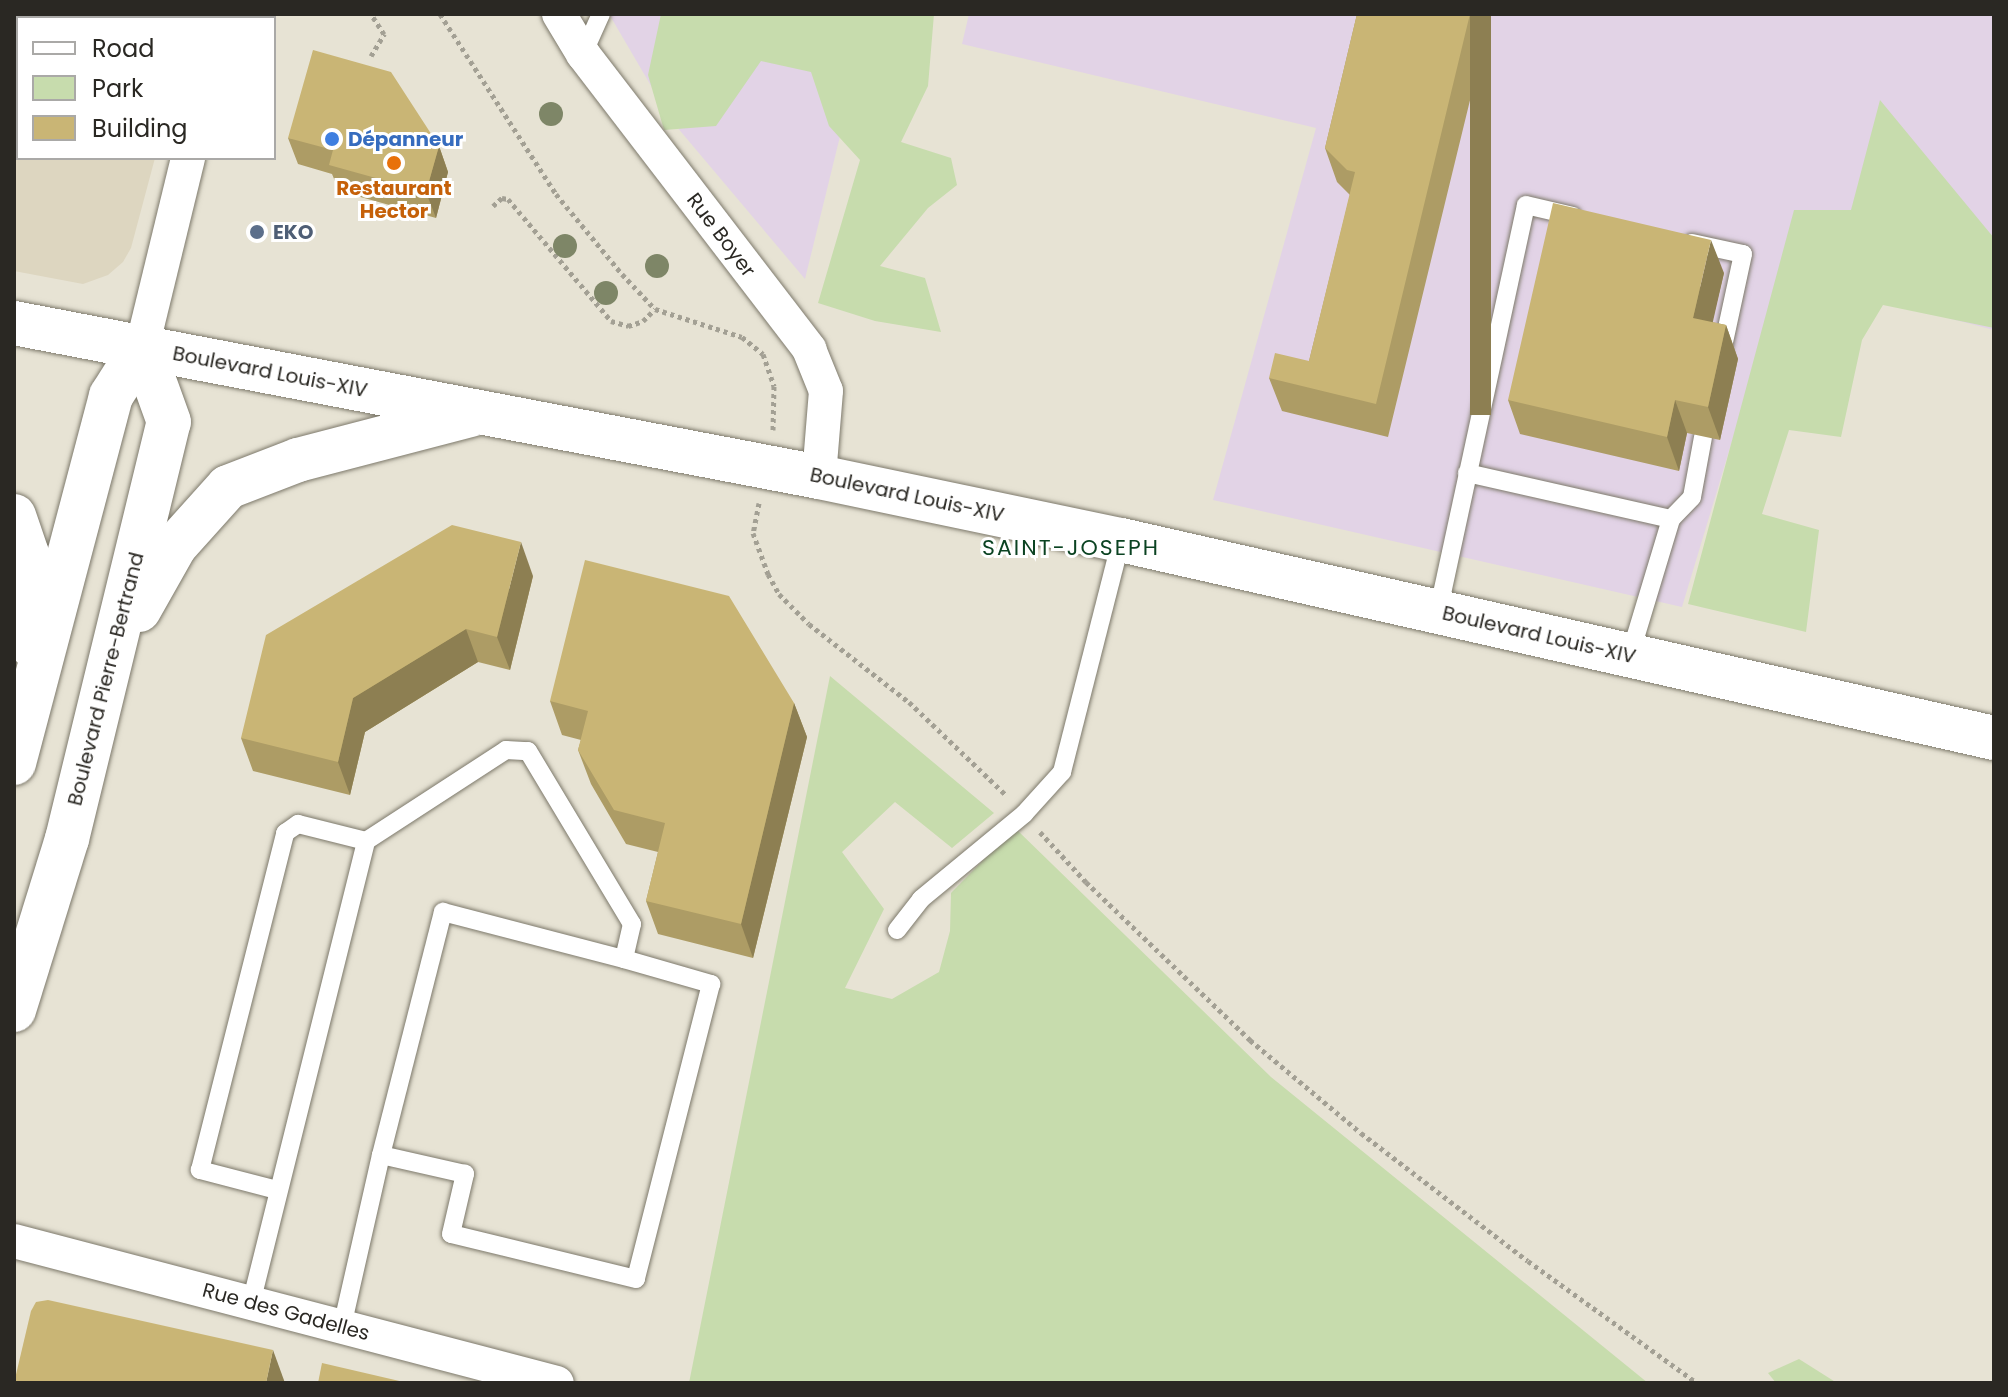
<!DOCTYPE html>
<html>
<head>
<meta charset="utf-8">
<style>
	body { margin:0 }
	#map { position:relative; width:2008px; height:1397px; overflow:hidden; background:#e7e3d4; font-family:Poppins,sans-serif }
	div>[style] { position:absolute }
	.built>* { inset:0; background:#ddd6c0 }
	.industrial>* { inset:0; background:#e2d3e6 }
	.green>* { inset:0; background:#c7dcad }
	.path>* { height:5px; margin-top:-2.5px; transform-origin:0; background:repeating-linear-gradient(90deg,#a3a094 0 4px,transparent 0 8px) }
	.roads { filter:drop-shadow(0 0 2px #7d796b) drop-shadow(0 0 2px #7d796b) }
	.service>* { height:18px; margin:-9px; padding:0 9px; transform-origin:9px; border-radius:9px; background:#fff }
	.minor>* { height:34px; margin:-17px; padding:0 17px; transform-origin:17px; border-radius:17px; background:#fff }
	.secondary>* { height:44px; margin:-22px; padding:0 22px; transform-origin:22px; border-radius:22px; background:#fff }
	.trees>* { width:24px; height:24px; margin:-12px; border-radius:50%; background:#7e8667 }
	.wall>* { inset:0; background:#ad9c65 }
	.shaded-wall>* { inset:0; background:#8d7f52; transform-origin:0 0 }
	.building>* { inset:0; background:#c9b575 }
	.dots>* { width:22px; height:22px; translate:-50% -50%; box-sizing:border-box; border:4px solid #fff; border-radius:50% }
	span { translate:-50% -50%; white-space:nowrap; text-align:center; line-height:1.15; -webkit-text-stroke:6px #fff; paint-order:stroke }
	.shop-label { font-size:20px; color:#366cbe; font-weight:700 }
	.left { translate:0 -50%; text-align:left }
	.food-label { font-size:20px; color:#c56008; font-weight:700 }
	.service-label { font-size:20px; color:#4e5e75; font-weight:700 }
	.street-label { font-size:20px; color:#2a2823 }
	.neighbourhood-label { font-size:22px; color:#0b4322; letter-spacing:2px }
	.frame { position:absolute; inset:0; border:16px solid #2a2823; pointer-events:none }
	.legend { position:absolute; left:16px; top:16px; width:260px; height:144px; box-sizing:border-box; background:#fff; border:2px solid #aaa9a7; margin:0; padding:10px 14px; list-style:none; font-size:24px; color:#2a2823 }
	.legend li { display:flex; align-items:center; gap:16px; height:40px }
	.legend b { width:40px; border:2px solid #aaa9a7 }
</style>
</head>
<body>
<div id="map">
	<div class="built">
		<div style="clip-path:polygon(14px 14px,192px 14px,191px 18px,18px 18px,18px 158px,155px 158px,131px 248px,123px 262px,108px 275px,83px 284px,14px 271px)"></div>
	</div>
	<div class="industrial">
		<div style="clip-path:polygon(609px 14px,870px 14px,805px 279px,671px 120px)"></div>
		<div style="clip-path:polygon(969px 14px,1994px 14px,1994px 330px,1782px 275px,1682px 607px,1213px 500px,1316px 128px,962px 44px)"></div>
	</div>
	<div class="green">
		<div style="clip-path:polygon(661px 14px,934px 14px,928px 86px,901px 142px,951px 158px,957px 185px,928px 208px,880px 266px,925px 278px,941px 332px,875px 321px,818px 303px,860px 160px,829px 126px,811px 72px,761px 61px,716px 126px,664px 130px,648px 75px)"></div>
		<div style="clip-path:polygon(1880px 100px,1994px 238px,1994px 328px,1883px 305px,1862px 340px,1841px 437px,1789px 430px,1762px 514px,1819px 530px,1806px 632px,1688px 604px,1794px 210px,1851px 210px)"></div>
		<div style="clip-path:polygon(830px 676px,994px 813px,952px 848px,895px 802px,842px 852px,884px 909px,845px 988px,892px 999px,939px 972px,950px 931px,951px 893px,1015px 828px,1271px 1077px,1648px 1383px,689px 1383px)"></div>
		<div style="clip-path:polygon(1799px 1359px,1837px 1383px,1776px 1383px,1768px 1373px)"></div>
	</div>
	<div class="path">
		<div style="left:440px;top:14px;width:214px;rotate:57.2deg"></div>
		<div style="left:556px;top:194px;width:104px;rotate:50.5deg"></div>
		<div style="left:622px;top:274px;width:48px;rotate:46.7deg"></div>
		<div style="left:655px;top:309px;width:91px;rotate:17.8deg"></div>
		<div style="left:742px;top:337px;width:27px;rotate:39deg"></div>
		<div style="left:763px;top:354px;width:34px;rotate:71deg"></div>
		<div style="left:774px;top:386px;width:44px;rotate:91.3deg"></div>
		<div style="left:371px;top:56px;width:26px;rotate:-59deg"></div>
		<div style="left:384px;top:34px;width:24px;rotate:-123deg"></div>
		<div style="left:493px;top:206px;width:12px;rotate:-42deg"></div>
		<div style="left:502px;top:198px;width:6px;rotate:9deg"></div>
		<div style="left:508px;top:199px;width:160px;rotate:49.8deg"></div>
		<div style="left:611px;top:321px;width:18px;rotate:16deg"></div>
		<div style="left:628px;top:326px;width:16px;rotate:-18deg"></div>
		<div style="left:643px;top:321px;width:17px;rotate:-45deg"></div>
		<div style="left:759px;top:503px;width:31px;rotate:101deg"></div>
		<div style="left:753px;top:533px;width:44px;rotate:69.9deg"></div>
		<div style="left:768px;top:574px;width:23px;rotate:61deg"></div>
		<div style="left:779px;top:594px;width:42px;rotate:45deg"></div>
		<div style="left:809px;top:624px;width:127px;rotate:38deg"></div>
		<div style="left:909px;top:702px;width:134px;rotate:43.8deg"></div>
		<div style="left:1040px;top:832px;width:68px;rotate:47.4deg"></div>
		<div style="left:1086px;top:882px;width:228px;rotate:43.9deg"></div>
		<div style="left:1250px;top:1040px;width:145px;rotate:40deg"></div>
		<div style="left:1361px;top:1133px;width:210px;rotate:37.5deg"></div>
		<div style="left:1528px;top:1261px;width:208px;rotate:35.8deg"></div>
	</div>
	<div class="roads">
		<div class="service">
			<div style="left:583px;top:54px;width:44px;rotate:-65.8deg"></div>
			<div style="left:1692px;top:243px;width:52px;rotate:12.2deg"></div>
			<div style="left:1743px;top:254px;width:99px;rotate:102.2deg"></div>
			<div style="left:1467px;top:473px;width:209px;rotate:12.7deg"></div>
			<div style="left:1438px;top:612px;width:416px;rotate:-77.8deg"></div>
			<div style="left:1526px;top:205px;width:48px;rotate:13.2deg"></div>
			<div style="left:1630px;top:655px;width:142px;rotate:-73.2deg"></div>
			<div style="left:1671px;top:519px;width:30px;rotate:-46deg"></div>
			<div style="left:1692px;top:497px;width:61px;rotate:-79.6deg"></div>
			<div style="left:897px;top:930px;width:39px;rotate:-52deg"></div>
			<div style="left:921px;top:899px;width:134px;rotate:-39.5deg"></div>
			<div style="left:1024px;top:814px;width:57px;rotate:-47.9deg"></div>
			<div style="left:1062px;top:772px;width:239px;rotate:-75.7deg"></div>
			<div style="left:381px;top:1155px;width:251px;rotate:-75.7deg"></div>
			<div style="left:443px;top:912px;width:187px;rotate:14.6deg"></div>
			<div style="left:277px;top:1190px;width:80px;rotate:-165.4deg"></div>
			<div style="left:200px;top:1170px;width:348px;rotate:-75.8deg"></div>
			<div style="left:285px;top:833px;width:16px;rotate:-35deg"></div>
			<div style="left:298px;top:824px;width:70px;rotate:14deg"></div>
			<div style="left:251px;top:1303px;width:476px;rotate:-76deg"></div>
			<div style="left:366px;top:841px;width:167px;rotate:-33deg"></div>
			<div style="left:506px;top:750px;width:22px;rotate:3deg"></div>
			<div style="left:528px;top:751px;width:202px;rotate:59deg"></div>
			<div style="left:632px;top:924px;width:36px;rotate:103deg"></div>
			<div style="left:624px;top:959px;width:91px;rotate:16deg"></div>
			<div style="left:711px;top:984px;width:304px;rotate:104.3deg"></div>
			<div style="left:636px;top:1279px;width:190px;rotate:-166.3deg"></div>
			<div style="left:451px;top:1234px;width:62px;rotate:-76.9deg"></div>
			<div style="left:465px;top:1174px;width:86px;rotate:-167.3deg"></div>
			<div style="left:381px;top:1155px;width:176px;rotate:102.8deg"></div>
		</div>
		<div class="minor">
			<div style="left:559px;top:14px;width:47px;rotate:59deg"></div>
			<div style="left:583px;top:54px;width:372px;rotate:52.5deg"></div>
			<div style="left:809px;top:349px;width:45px;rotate:68deg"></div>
			<div style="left:826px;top:391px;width:86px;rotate:94.7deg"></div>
			<div style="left:223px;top:18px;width:4px;rotate:-90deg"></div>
			<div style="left:142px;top:347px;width:195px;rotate:-76.3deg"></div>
			<div style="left:14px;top:1241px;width:561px;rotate:14.66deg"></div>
		</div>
		<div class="secondary">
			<div style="left:14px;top:323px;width:820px;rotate:10.83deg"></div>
			<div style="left:819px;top:477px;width:309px;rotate:11.8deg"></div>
			<div style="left:1121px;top:540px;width:895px;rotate:12.78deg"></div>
			<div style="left:14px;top:516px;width:40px;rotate:71.1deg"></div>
			<div style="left:27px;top:554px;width:92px;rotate:86.9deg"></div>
			<div style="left:139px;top:610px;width:73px;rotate:-60.6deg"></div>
			<div style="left:175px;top:546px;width:79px;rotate:-48.1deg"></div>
			<div style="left:228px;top:487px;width:75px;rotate:-21.1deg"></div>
			<div style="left:298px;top:460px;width:179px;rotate:-14.6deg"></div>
			<div style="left:14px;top:763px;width:380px;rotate:-75.2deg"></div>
			<div style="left:111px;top:396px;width:58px;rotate:-57.7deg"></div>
			<div style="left:14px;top:1010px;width:179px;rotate:-72.8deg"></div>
			<div style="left:67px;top:839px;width:429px;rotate:-76.3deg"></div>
			<div style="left:169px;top:422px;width:80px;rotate:-109.8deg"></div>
		</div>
	</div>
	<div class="trees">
		<div style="left:551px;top:114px"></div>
		<div style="left:565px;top:246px"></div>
		<div style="left:657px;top:266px"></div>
		<div style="left:606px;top:293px"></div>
	</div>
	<div class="wall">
		<div style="clip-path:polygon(1357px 14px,1491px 14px,1388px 437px,1282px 411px,1269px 378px,1309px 361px,1350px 195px,1337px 182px,1325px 148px)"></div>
		<div style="clip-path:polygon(288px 138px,439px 146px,448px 172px,436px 218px,339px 191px,332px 174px,298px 164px)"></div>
		<div style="clip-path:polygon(1724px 273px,1712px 322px,1726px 325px,1738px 359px,1720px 440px,1687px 433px,1679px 471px,1520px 434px,1508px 400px)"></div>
		<div style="clip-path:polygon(533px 576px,510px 670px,478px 662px,365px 732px,350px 795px,253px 771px,241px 738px)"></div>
		<div style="clip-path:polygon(550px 701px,794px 703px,807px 737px,753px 958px,658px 934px,646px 901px,658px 852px,626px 844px,591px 784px,578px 750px,581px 740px,562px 735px)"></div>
	</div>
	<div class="shaded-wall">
		<div style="left:1470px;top:14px;width:21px;height:401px"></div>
		<div style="clip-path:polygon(439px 146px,448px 172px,436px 218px,426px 192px)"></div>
		<div style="clip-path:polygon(1711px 240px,1724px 273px,1706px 352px,1693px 318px)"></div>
		<div style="clip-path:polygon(1726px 325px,1738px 359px,1720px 440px,1708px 407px)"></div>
		<div style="clip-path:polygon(1675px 400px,1687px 433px,1679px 471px,1667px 437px)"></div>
		<div style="clip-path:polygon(521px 542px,533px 576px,510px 670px,497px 637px)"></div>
		<div style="clip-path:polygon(466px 629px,478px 662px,365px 732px,350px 795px,338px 762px,353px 698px)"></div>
		<div style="clip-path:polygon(794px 703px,807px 737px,753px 958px,741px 924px)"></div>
		<div style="clip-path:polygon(273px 1350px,285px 1383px,266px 1383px)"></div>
	</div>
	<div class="building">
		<div style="clip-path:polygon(1357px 14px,1470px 14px,1376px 404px,1269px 378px,1275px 353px,1309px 361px,1355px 172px,1347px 170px,1325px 148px)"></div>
		<div style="clip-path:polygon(313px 50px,391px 72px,439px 146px,426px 192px,329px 165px,333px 150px,288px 138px)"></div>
		<div style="clip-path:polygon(1553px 203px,1711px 240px,1693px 318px,1726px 325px,1708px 407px,1675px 400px,1667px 437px,1508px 400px)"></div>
		<div style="clip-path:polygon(452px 525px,521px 542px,497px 637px,466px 629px,353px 698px,338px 762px,241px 738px,266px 635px)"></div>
		<div style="clip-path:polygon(585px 560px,729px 596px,794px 703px,741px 924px,646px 901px,665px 823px,614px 810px,578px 750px,588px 711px,550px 701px)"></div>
		<div style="clip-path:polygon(48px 1300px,273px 1350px,266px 1383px,14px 1383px,31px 1311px,36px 1302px)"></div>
		<div style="clip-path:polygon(322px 1363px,408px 1383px,318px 1383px)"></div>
	</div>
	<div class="dots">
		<div style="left:332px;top:139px;background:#3f7fe0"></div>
		<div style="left:394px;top:163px;background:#e8710a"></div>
		<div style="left:257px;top:232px;background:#5c6f8a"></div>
	</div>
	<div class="shop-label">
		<span class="left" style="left:348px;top:139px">Dépanneur</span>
	</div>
	<div class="food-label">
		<span style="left:394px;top:200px">Restaurant<br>Hector</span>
	</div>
	<div class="service-label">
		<span class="left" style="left:273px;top:232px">EKO</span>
	</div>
	<div class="street-label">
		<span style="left:721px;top:235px;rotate:53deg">Rue Boyer</span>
		<span style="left:270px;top:372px;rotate:11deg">Boulevard Louis-XIV</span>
		<span style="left:907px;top:495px;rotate:12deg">Boulevard Louis-XIV</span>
		<span style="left:1539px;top:635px;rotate:13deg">Boulevard Louis-XIV</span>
		<span style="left:106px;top:679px;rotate:-76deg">Boulevard Pierre-Bertrand</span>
		<span style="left:286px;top:1312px;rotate:15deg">Rue des Gadelles</span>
	</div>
	<div class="neighbourhood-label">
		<span style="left:1071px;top:548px">SAINT-JOSEPH</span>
	</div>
	<div class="frame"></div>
	<ul class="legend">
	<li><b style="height:10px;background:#fff"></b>Road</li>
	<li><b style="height:22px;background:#c7dcad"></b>Park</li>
	<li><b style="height:22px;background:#c9b575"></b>Building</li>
	</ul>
</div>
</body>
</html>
